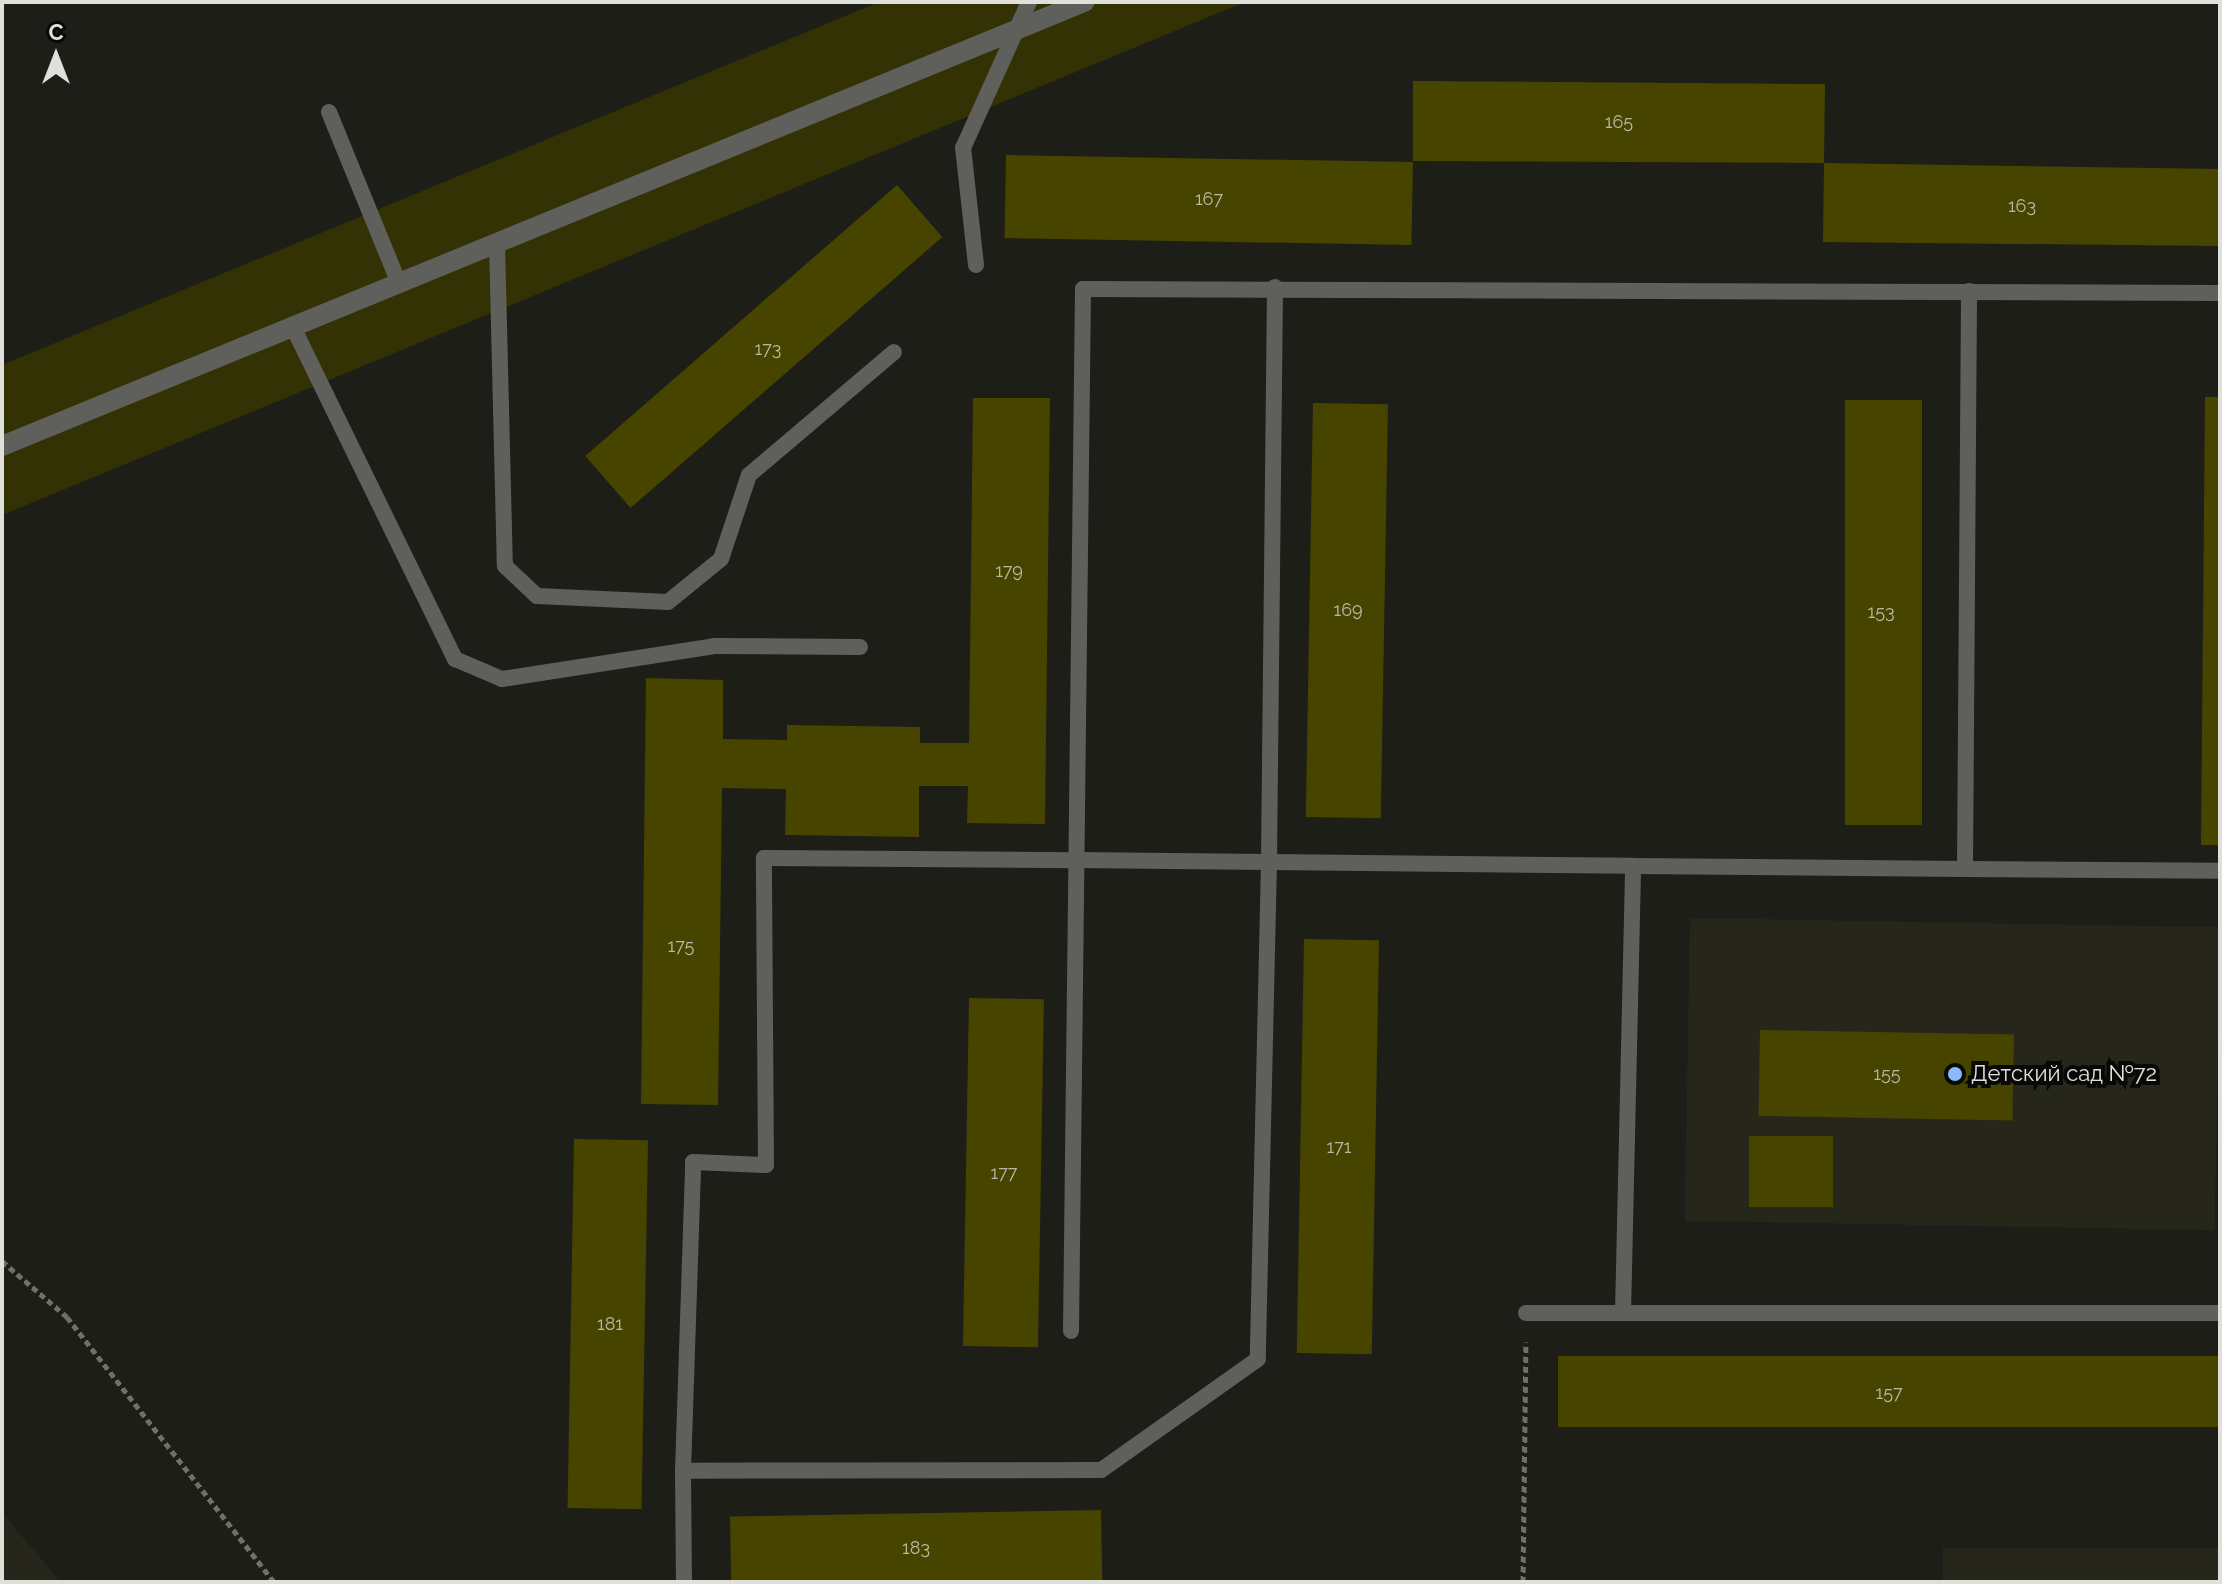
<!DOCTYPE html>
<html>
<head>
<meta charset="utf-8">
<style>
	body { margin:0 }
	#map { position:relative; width:2222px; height:1584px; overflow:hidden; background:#1e1e18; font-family:Raleway,sans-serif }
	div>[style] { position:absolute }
	.built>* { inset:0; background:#26261a; transform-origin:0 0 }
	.green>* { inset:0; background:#333205 }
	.building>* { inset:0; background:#474400; transform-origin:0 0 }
	.path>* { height:5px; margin-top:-2.5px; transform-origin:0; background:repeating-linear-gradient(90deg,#70706b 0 6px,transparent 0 10px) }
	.lane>* { height:16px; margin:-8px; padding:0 8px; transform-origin:8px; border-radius:8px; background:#5f5f5c }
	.street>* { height:20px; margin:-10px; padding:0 10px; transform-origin:10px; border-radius:10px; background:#5f5f5c }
	.dots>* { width:22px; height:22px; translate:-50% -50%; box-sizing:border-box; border:4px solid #080806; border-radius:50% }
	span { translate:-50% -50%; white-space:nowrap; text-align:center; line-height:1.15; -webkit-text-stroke:8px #080806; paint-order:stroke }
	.number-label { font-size:18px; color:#bab9a4 }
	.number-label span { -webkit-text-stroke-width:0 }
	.poi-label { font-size:22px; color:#e0e0db }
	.left { translate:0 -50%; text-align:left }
	.frame { position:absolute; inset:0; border:4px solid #e0e0db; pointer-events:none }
	.north { position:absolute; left:16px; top:16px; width:80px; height:80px; -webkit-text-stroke:6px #080806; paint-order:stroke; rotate:0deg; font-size:22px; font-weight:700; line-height:32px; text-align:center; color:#e0e0db }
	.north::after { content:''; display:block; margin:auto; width:28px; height:36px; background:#e0e0db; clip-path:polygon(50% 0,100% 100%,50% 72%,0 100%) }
</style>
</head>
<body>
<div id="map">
	<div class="built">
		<div style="left:1690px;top:918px;width:530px;height:303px;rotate:1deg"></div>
		<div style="clip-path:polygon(2px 1513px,61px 1582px,2px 1582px)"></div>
		<div style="left:2220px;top:1548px;width:34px;height:277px;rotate:90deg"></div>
	</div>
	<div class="green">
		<div style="clip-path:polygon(879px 2px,1245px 2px,2px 515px,2px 365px)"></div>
	</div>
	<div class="building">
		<div style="clip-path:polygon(1413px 81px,1825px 84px,1824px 163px,2220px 169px,2220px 246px,1823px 242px,1824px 163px,1413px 161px)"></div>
		<div style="left:1006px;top:155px;width:407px;height:83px;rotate:1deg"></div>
		<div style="left:897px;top:185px;width:69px;height:413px;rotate:49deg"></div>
		<div style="clip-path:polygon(2205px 397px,2220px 397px,2220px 845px,2201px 845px)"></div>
		<div style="clip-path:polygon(973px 398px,1050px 398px,1045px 824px,967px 823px,968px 786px,919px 786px,919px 837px,785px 835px,786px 789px,722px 788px,718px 1105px,641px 1104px,646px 678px,723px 680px,723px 739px,787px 740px,787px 725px,920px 727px,920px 743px,969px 743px)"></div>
		<div style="left:1845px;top:400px;width:77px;height:425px"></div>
		<div style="left:1313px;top:403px;width:75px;height:414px;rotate:1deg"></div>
		<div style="left:1304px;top:939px;width:75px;height:414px;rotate:1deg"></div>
		<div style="left:969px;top:998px;width:75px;height:348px;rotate:1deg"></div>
		<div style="left:1760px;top:1030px;width:254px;height:86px;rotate:1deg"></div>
		<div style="left:1749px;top:1136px;width:84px;height:71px"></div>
		<div style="left:574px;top:1139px;width:74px;height:369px;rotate:1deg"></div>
		<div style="left:1558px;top:1356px;width:662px;height:71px"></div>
		<div style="left:1101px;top:1510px;width:71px;height:371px;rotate:89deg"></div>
	</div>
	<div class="path">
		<div style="left:2px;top:1261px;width:86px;rotate:40.7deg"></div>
		<div style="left:67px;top:1317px;width:336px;rotate:52deg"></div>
		<div style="left:1523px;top:1582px;width:240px;rotate:-89.3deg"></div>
	</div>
	<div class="lane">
		<div style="left:329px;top:112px;width:183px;rotate:67.8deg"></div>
		<div style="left:497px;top:244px;width:322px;rotate:88.6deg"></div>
		<div style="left:505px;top:566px;width:44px;rotate:43.2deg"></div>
		<div style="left:537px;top:596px;width:131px;rotate:2.6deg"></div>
		<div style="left:668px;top:602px;width:68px;rotate:-39.1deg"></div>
		<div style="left:721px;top:559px;width:89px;rotate:-71.6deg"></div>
		<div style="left:749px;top:475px;width:190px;rotate:-40.3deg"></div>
		<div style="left:976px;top:265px;width:118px;rotate:-96.3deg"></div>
		<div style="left:963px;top:148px;width:160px;rotate:-65.7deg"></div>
		<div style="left:1275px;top:287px;width:575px;rotate:90.6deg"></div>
		<div style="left:1269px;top:862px;width:497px;rotate:91.3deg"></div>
		<div style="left:1258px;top:1359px;width:192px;rotate:144.7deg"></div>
		<div style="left:1101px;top:1470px;width:418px;rotate:179.9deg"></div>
		<div style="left:683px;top:1471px;width:309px;rotate:-88.1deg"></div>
		<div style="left:693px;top:1162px;width:73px;rotate:2.4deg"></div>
		<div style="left:766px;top:1165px;width:307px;rotate:-90.4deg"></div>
		<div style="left:764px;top:858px;width:309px;rotate:0.4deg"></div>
		<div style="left:1073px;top:860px;width:196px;rotate:0.6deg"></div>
		<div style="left:1269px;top:862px;width:364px;rotate:0.6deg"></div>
		<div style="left:1633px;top:866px;width:332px;rotate:0.5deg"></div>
		<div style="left:1965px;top:869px;width:255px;rotate:0.4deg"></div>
		<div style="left:292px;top:325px;width:372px;rotate:64deg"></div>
		<div style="left:455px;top:659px;width:51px;rotate:23.1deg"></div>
		<div style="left:502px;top:679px;width:215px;rotate:-8.8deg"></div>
		<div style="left:714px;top:646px;width:146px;rotate:0.4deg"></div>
		<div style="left:1965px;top:869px;width:578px;rotate:-89.6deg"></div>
		<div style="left:1526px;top:1313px;width:694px"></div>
		<div style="left:1623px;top:1313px;width:447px;rotate:-88.7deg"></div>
		<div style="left:1071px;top:1331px;width:1042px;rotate:-89.34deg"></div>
		<div style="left:1083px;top:289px;width:1137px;rotate:0.2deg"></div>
		<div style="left:683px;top:1471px;width:111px;rotate:89.5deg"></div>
	</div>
	<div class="street">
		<div style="left:2px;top:446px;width:1170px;rotate:-22.31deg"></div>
	</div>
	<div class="dots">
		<div style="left:1955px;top:1074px;background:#8abafc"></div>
	</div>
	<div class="number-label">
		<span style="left:1619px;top:122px">165</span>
		<span style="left:1209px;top:199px">167</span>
		<span style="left:2022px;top:206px">163</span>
		<span style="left:768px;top:349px">173</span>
		<span style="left:1009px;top:571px">179</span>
		<span style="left:1348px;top:610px">169</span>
		<span style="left:1881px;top:612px">153</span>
		<span style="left:681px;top:946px">175</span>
		<span style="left:1887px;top:1074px">155</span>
		<span style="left:1339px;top:1147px">171</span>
		<span style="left:1004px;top:1173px">177</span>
		<span style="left:610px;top:1324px">181</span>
		<span style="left:1889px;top:1393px">157</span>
		<span style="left:916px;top:1548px">183</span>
	</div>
	<div class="poi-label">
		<span class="left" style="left:1971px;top:1074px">Детский сад №72</span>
	</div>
	<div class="frame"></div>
	<div class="north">С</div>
</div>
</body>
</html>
